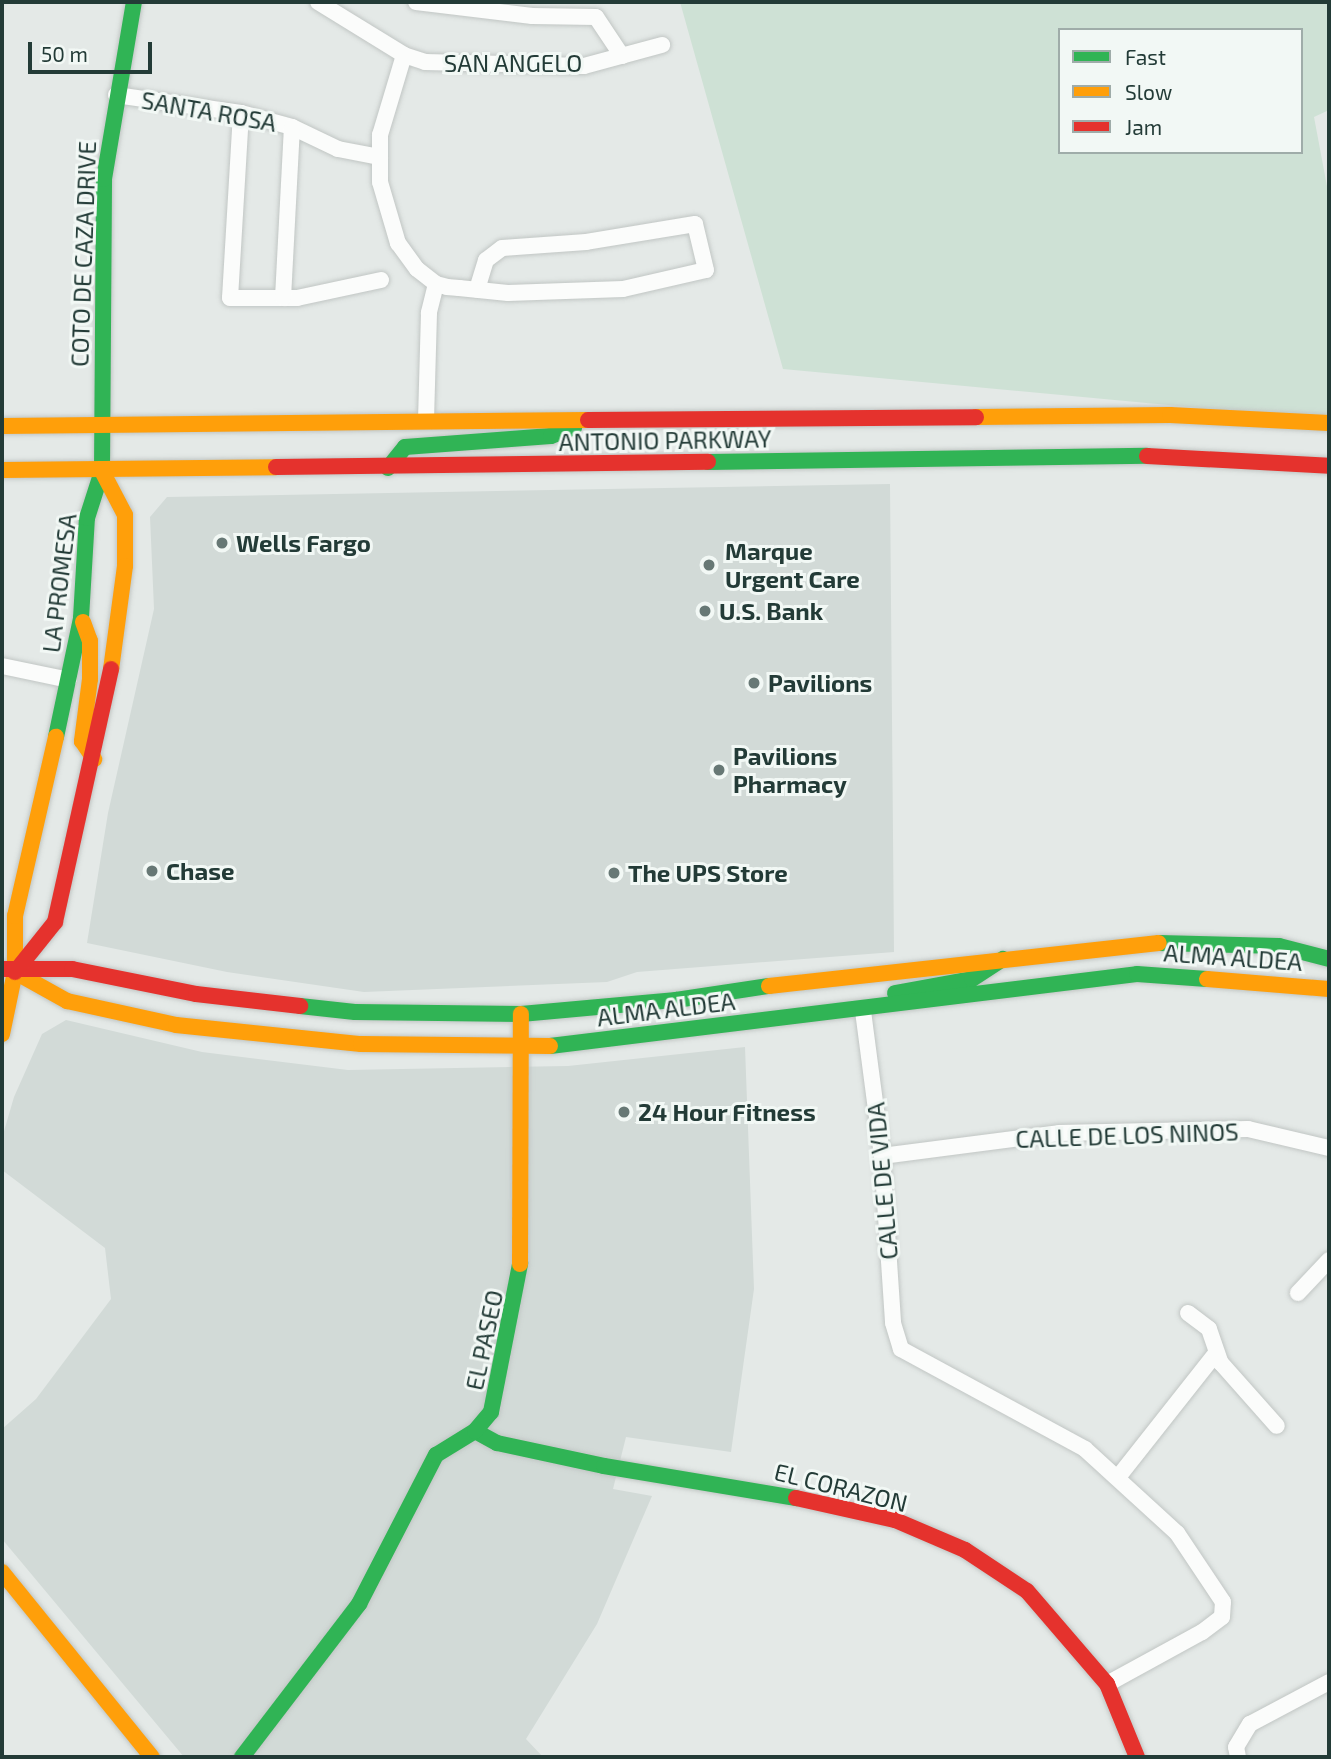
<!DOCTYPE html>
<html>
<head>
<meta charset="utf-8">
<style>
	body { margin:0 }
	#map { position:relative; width:1331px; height:1759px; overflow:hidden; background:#e4e9e7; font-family:"Exo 2",sans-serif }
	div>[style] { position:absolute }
	.built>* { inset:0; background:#d2dad7 }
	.green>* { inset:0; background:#cee1d5 }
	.roads { filter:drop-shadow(0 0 2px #c1c6c4) drop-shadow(0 0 2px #c1c6c4) }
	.street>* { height:16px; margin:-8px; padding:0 8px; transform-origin:8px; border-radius:8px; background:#fbfcfb }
	.fast>* { height:16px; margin:-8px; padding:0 8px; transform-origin:8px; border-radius:8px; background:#30b455 }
	.slow>* { height:16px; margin:-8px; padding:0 8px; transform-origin:8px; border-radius:8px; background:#ff9f0a }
	.jam>* { height:16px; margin:-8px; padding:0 8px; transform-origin:8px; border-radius:8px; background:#e5322d }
	.dots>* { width:19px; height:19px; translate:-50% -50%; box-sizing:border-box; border:4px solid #f2f8f5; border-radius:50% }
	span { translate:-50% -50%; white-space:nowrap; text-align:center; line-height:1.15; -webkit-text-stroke:6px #f2f8f5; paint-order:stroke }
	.street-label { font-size:24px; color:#233b37 }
	.poi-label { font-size:24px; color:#233b37; font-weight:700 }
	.left { translate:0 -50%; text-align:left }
	.frame { position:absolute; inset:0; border:4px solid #233b37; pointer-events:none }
	.legend { position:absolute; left:1058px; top:28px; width:245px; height:126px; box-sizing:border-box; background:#f2f8f5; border:2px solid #9faca9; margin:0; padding:9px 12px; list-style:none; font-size:21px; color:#233b37 }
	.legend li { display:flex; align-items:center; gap:14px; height:35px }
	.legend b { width:35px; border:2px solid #9faca9 }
	.scale { position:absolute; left:28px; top:42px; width:124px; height:32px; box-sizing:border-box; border:4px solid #233b37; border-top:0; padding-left:9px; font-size:21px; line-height:24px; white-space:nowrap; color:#233b37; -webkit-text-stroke:5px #f2f8f5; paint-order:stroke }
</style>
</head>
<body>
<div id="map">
	<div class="built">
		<div style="clip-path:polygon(890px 484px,894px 952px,637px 972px,607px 982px,364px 992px,227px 972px,87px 943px,108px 813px,154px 609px,150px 517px,167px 497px)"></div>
		<div style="clip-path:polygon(66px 1020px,202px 1052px,348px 1070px,568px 1066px,745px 1047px,754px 1289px,731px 1452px,626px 1437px,613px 1489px,652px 1496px,597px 1624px,526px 1739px,543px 1757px,184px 1757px,2px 1539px,2px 1429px,36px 1399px,111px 1299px,105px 1248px,2px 1170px,2px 1138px,14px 1097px,42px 1034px)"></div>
	</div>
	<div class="green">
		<div style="clip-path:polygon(evenodd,680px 2px,1329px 2px,1329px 110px,1314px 117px,1329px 197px,1329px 420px,783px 369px,680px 2px,1060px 30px,1301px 30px,1301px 152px,1060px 152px,1060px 30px)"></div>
	</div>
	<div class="roads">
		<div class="street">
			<div style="left:318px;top:2px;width:101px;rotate:31.6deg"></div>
			<div style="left:404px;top:55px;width:22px;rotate:18deg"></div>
			<div style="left:425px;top:62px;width:159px;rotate:1.4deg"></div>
			<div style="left:584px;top:66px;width:81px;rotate:-15.1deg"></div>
			<div style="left:416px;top:2px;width:117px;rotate:6.9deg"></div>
			<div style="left:532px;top:16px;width:64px;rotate:0.9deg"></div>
			<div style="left:596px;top:17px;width:47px;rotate:56.3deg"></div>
			<div style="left:404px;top:55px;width:84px;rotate:106.7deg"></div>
			<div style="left:380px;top:135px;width:47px;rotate:90deg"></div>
			<div style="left:380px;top:182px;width:64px;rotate:73.6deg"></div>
			<div style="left:398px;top:243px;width:32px;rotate:54deg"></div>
			<div style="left:417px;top:269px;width:24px;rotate:38deg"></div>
			<div style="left:436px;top:284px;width:30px;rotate:104deg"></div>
			<div style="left:429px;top:313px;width:107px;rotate:91.6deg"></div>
			<div style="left:116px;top:95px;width:126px;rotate:8.2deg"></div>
			<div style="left:241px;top:113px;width:53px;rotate:15.4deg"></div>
			<div style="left:292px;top:127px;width:51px;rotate:25.6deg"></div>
			<div style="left:338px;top:149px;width:43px;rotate:10.8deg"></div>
			<div style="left:241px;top:113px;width:185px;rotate:93.4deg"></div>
			<div style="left:230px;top:298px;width:67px"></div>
			<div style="left:297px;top:298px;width:86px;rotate:-12.1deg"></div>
			<div style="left:436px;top:284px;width:11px;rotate:15deg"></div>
			<div style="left:447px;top:287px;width:12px;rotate:5deg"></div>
			<div style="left:459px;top:288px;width:49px;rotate:5.8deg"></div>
			<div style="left:508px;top:293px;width:115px;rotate:-2deg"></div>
			<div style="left:623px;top:289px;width:85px;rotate:-12.9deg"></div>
			<div style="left:706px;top:270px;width:47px;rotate:-103.4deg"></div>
			<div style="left:695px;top:224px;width:110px;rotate:170.6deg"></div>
			<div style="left:586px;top:242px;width:84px;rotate:175.9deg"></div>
			<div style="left:502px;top:248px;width:20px;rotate:143deg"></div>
			<div style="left:486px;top:260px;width:31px;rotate:107deg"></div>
			<div style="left:283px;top:298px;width:171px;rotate:-87deg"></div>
			<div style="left:2px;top:666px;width:68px;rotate:11.8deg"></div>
			<div style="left:863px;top:1011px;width:146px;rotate:82.5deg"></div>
			<div style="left:882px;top:1156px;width:167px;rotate:86.2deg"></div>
			<div style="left:893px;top:1323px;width:27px;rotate:73deg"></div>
			<div style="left:901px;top:1349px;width:209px;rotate:28.5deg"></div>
			<div style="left:1085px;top:1449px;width:125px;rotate:42.4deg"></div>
			<div style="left:1177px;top:1533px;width:83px;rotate:56.3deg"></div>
			<div style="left:1223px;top:1602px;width:15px;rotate:94deg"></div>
			<div style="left:1222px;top:1617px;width:25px;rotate:143deg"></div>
			<div style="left:1202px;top:1632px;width:108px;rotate:151.3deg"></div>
			<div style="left:882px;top:1156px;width:178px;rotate:-7.4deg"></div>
			<div style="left:1059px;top:1133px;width:189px;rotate:-1.2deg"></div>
			<div style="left:1248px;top:1129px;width:83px;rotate:13.2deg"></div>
			<div style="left:1298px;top:1293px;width:45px;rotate:-46.8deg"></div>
			<div style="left:1188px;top:1313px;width:26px;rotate:37deg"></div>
			<div style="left:1209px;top:1329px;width:36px;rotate:71deg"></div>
			<div style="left:1221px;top:1363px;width:84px;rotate:48.4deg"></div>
			<div style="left:1119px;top:1476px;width:157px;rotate:-51.7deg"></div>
			<div style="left:1238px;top:1757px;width:10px;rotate:-101deg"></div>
			<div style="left:1236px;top:1747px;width:27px;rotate:-59deg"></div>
			<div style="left:1250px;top:1724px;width:89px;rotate:-28deg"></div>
		</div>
		<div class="fast">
			<div style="left:708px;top:462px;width:439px;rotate:-0.8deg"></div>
			<div style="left:388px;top:468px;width:27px;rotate:-51deg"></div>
			<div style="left:405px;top:447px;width:146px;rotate:-4.3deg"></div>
			<div style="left:551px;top:436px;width:25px;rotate:-21deg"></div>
			<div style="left:56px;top:737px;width:122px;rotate:-78.1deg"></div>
			<div style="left:81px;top:618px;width:100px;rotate:-86.6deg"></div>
			<div style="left:87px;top:518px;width:49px;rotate:-72.3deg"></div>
			<div style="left:102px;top:471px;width:292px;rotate:-89.6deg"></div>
			<div style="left:104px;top:179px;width:180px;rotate:-80.4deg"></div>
			<div style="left:1159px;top:943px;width:120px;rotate:1.4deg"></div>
			<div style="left:1279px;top:946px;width:52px;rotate:14.6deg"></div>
			<div style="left:895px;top:993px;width:78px;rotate:-10.3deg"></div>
			<div style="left:972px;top:979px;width:37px;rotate:-33deg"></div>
			<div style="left:300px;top:1006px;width:55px;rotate:6.2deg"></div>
			<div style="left:355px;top:1012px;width:166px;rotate:0.7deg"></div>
			<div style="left:521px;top:1014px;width:156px;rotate:-5.2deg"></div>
			<div style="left:676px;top:1000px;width:94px;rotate:-8.6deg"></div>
			<div style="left:550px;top:1046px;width:591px;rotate:-6.99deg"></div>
			<div style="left:1137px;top:974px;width:70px;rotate:4.1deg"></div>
			<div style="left:475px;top:1431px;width:25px;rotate:29deg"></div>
			<div style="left:497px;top:1443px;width:109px;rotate:12.1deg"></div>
			<div style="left:604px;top:1466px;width:195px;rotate:9.5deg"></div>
			<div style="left:242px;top:1757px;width:193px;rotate:-52.6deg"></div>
			<div style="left:359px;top:1604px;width:168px;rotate:-62.7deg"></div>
			<div style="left:436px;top:1455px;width:46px;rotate:-31.6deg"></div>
			<div style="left:475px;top:1431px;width:25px;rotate:-50deg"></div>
			<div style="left:491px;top:1412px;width:151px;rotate:-78.9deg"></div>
		</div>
		<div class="slow">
			<div style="left:976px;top:417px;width:194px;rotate:-0.6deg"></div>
			<div style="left:1170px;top:415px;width:159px;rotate:2.9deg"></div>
			<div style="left:2px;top:426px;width:586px;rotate:-0.59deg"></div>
			<div style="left:2px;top:470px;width:274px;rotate:-0.6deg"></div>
			<div style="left:102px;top:471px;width:50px;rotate:62.4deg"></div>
			<div style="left:125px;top:515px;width:51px;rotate:90deg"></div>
			<div style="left:125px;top:566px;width:104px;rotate:97.7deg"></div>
			<div style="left:83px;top:622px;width:20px;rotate:70deg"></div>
			<div style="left:90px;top:641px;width:38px;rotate:90deg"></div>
			<div style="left:90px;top:679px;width:63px;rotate:97.4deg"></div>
			<div style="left:82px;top:741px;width:22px;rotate:56deg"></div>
			<div style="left:15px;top:972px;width:60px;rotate:29.1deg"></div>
			<div style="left:67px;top:1001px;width:112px;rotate:12.4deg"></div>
			<div style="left:176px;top:1025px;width:186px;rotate:5.9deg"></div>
			<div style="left:361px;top:1044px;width:189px;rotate:0.6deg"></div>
			<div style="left:1207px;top:979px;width:122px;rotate:4.7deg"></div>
			<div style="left:769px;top:986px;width:392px;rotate:-6.3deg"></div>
			<div style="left:2px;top:1034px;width:63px;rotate:-78.2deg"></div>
			<div style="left:15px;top:972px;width:56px;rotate:-90deg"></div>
			<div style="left:15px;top:916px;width:184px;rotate:-77.1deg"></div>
			<div style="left:520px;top:1264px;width:250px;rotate:-89.8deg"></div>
			<div style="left:2px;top:1572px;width:238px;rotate:51deg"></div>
		</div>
		<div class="jam">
			<div style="left:588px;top:420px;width:388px;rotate:-0.4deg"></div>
			<div style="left:1147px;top:456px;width:182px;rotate:3.1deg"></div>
			<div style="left:276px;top:467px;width:432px;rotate:-0.7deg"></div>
			<div style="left:2px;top:969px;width:70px"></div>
			<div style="left:72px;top:969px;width:126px;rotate:11.4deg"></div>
			<div style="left:196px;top:994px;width:105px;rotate:6.6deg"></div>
			<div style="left:15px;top:972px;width:64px;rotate:-51.3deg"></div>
			<div style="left:55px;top:922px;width:259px;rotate:-77.5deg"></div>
			<div style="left:796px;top:1498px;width:101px;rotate:12.5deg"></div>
			<div style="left:895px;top:1520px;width:76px;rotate:23.2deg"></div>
			<div style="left:965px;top:1550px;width:74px;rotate:33.5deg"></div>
			<div style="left:1027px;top:1591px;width:123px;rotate:49.3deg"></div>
			<div style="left:1107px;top:1684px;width:79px;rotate:67.7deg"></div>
		</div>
	</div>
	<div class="dots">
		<div style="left:222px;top:543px;background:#677875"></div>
		<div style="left:709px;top:565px;background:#677875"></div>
		<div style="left:705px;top:611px;background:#677875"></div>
		<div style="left:754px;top:683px;background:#677875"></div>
		<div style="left:719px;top:770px;background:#677875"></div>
		<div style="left:152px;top:871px;background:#677875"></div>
		<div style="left:614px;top:873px;background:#677875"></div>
		<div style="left:624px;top:1112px;background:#677875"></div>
	</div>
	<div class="street-label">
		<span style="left:513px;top:63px">SAN ANGELO</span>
		<span style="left:209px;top:111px;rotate:10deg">SANTA ROSA</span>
		<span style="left:83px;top:254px;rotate:-88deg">COTO DE CAZA DRIVE</span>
		<span style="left:665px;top:440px;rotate:-1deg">ANTONIO PARKWAY</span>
		<span style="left:59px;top:583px;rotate:-83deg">LA PROMESA</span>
		<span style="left:1233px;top:957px;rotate:4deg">ALMA ALDEA</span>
		<span style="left:666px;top:1009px;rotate:-7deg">ALMA ALDEA</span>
		<span style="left:1127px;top:1135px;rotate:-2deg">CALLE DE LOS NINOS</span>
		<span style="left:882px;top:1181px;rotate:-95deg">CALLE DE VIDA</span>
		<span style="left:484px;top:1340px;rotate:-78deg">EL PASEO</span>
		<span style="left:841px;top:1487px;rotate:14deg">EL CORAZON</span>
	</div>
	<div class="poi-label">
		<span class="left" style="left:236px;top:543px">Wells Fargo</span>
		<span class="left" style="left:725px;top:565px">Marque<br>Urgent Care</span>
		<span class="left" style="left:719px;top:611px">U.S. Bank</span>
		<span class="left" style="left:768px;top:683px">Pavilions</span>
		<span class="left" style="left:733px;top:770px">Pavilions<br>Pharmacy</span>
		<span class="left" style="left:166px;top:871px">Chase</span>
		<span class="left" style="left:628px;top:873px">The UPS Store</span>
		<span class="left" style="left:638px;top:1112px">24 Hour Fitness</span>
	</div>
	<div class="frame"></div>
	<ul class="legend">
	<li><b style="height:9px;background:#30b455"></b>Fast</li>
	<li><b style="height:9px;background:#ff9f0a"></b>Slow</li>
	<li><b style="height:9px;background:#e5322d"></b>Jam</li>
	</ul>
	<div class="scale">50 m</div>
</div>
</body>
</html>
